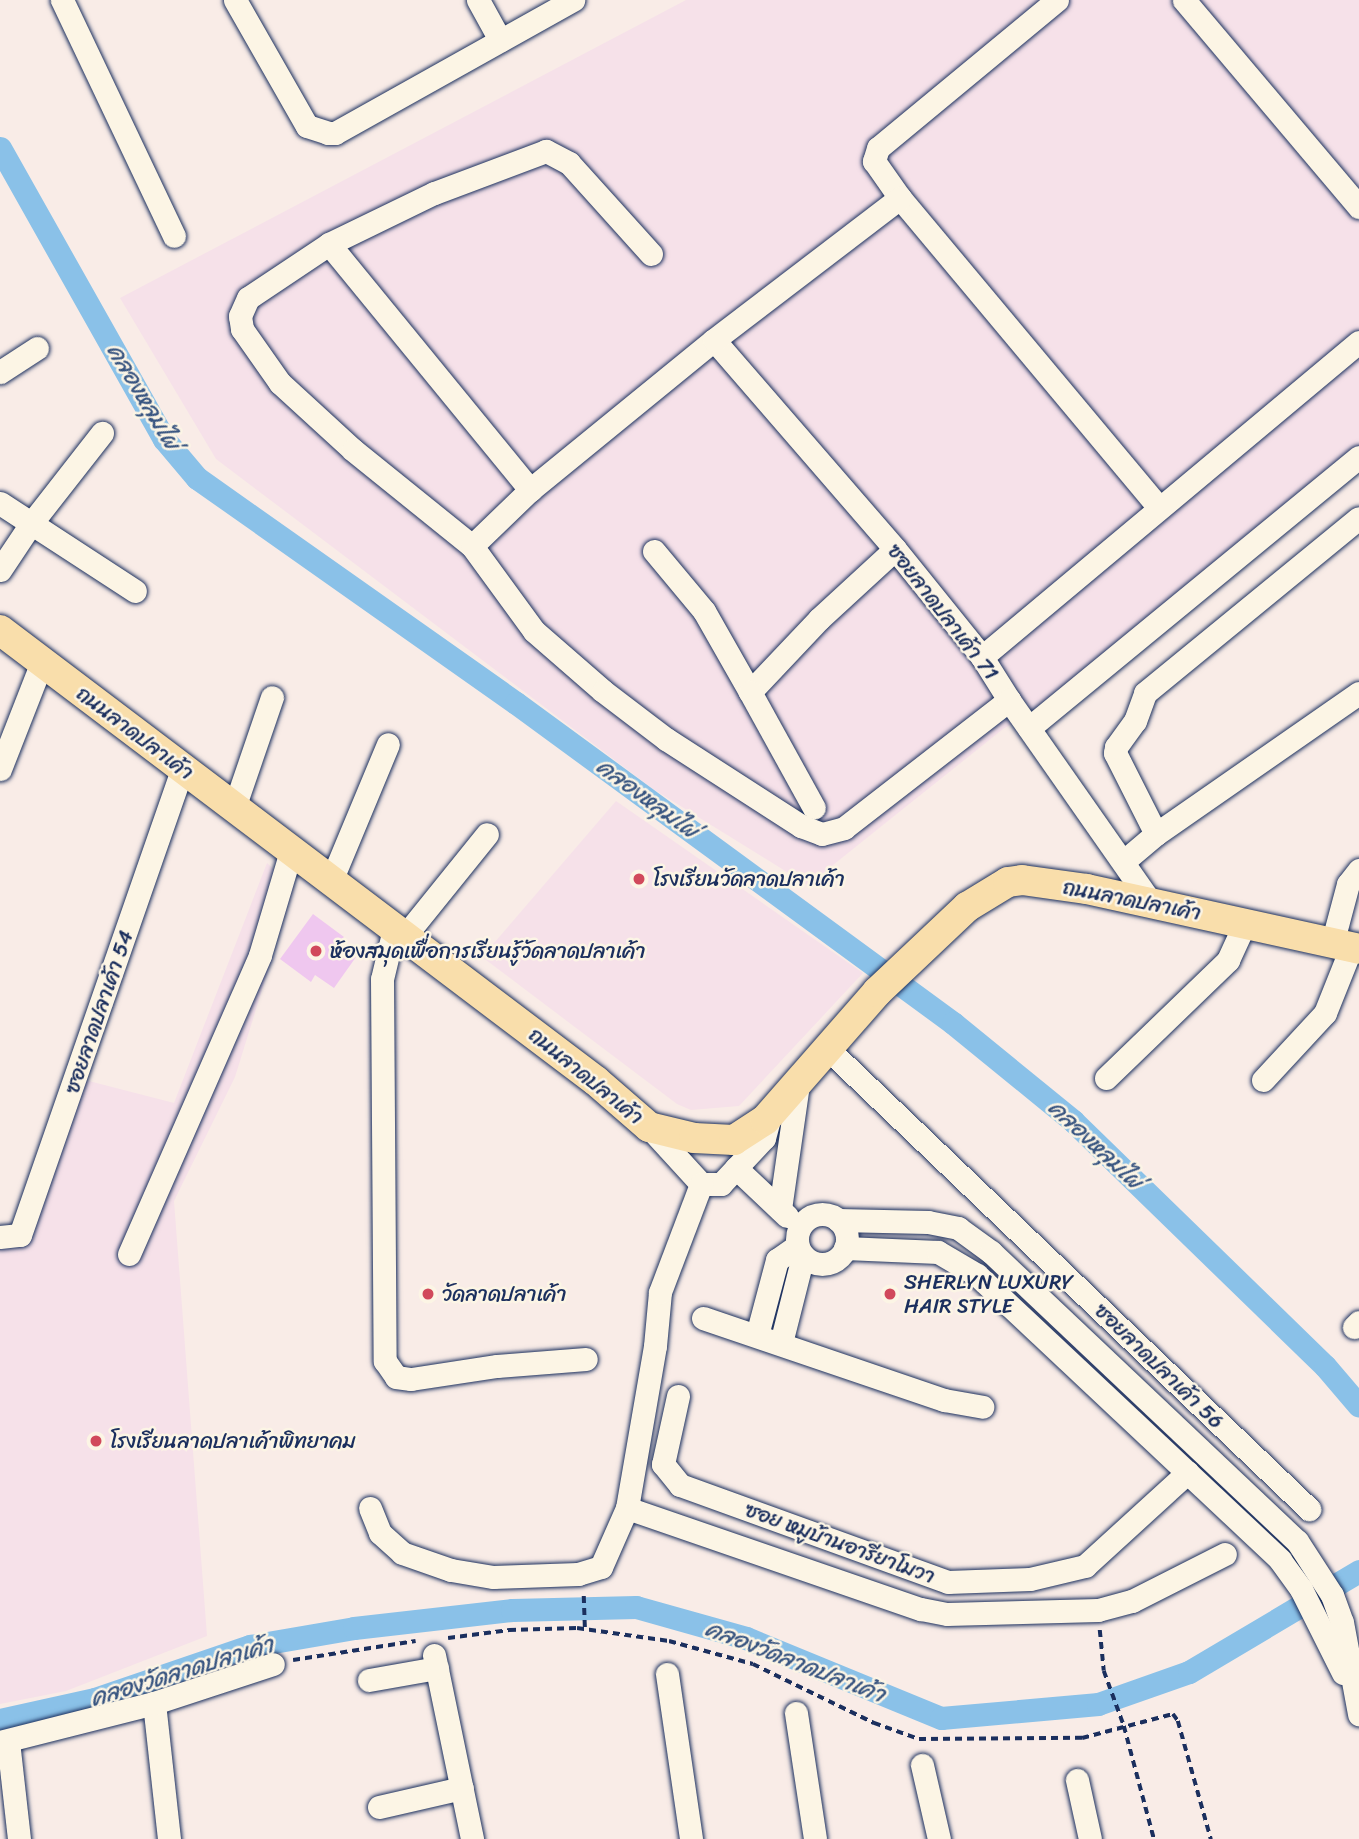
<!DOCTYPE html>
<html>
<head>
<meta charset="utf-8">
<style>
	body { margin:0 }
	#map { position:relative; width:1359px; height:1839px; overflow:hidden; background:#f9ece7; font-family:Sriracha,"Playpen Sans Thai",sans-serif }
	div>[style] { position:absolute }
	.built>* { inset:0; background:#f6e1e9 }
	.canal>* { height:23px; margin:-11.5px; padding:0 11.5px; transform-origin:11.5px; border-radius:11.5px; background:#8ac1e8 }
	.building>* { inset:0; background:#efc7ef }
	.path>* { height:3.5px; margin-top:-1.75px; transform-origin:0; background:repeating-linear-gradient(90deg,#1b2f5e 0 7px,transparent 0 12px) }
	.roads { filter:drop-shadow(0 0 2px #1b2f5e) drop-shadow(0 0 2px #1b2f5e) }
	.minor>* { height:23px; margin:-11.5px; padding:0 11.5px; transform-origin:11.5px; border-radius:11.5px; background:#fcf5e5 }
	.minor>.ring { margin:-11.5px; padding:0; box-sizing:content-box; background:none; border:23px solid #fcf5e5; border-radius:50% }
	.major>* { height:30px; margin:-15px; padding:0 15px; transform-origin:15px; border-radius:15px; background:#f9deab }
	.dots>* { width:19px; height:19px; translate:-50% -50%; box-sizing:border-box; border:4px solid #fcf5e5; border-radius:50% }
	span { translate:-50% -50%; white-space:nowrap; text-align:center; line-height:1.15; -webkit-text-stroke:5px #fcf5e5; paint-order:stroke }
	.street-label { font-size:21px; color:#1b2f5e }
	.poi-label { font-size:21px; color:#1b2f5e }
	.left { translate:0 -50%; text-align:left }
	.water-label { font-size:23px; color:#375480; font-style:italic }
</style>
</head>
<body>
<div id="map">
	<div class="built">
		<div style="clip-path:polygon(686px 0,1359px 0,1359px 463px,1057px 698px,1003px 729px,808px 885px,653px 789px,216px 459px,120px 298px)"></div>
		<div style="clip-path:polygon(616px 801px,863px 973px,739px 1106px,691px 1110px,677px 1104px,482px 957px)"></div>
		<div style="clip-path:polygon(267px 863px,294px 887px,235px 1077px,174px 1201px,207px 1636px,66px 1691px,0 1704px,0 1246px,27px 1244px,85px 1080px,174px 1103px)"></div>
	</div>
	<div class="canal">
		<div style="left:0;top:148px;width:334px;rotate:60.6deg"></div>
		<div style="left:164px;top:439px;width:51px;rotate:49.8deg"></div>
		<div style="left:197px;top:478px;width:390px;rotate:35.2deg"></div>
		<div style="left:516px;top:703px;width:542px;rotate:36.21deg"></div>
		<div style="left:953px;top:1023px;width:155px;rotate:39.2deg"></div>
		<div style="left:1073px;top:1121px;width:351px;rotate:44.2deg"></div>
		<div style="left:1325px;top:1366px;width:52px;rotate:49.6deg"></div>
		<div style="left:0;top:1720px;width:97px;rotate:-12.5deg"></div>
		<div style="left:95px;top:1699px;width:164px;rotate:-18.9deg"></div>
		<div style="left:250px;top:1646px;width:106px;rotate:-9.8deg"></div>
		<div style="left:354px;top:1628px;width:159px;rotate:-6.5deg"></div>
		<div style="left:512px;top:1610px;width:124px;rotate:-1.4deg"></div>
		<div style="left:636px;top:1607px;width:114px;rotate:15.7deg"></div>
		<div style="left:746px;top:1638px;width:211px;rotate:22.3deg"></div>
		<div style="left:941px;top:1718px;width:158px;rotate:-5.1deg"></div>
		<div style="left:1098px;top:1704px;width:96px;rotate:-19.4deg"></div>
		<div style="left:1189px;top:1672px;width:198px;rotate:-30.7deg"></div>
	</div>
	<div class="building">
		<div style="clip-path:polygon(313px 914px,344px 937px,338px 944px,356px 957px,334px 988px,315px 975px,311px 982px,280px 959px)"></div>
	</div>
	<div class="path">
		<div style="left:584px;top:1596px;width:33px;rotate:88deg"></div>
		<div style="left:1100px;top:1630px;width:41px;rotate:84.4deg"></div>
		<div style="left:1104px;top:1671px;width:59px;rotate:70deg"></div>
		<div style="left:1124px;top:1726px;width:117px;rotate:75.1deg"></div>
		<div style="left:448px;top:1638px;width:62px;rotate:-7.5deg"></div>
		<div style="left:509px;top:1630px;width:68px;rotate:-1.7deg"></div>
		<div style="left:577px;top:1628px;width:93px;rotate:8deg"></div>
		<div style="left:669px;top:1641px;width:87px;rotate:15.3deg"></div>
		<div style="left:753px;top:1664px;width:135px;rotate:26deg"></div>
		<div style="left:874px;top:1723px;width:48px;rotate:19.6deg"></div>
		<div style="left:919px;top:1739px;width:163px;rotate:-0.4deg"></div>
		<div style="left:1082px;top:1738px;width:94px;rotate:-14.8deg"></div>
		<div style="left:1173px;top:1714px;width:9px;rotate:54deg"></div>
		<div style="left:1178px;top:1721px;width:123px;rotate:74.4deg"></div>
		<div style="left:293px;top:1660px;width:124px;rotate:-8.8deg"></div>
	</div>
	<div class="roads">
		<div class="minor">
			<div style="left:62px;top:0;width:261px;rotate:64.6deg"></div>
			<div style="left:235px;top:0;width:145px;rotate:60.3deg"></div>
			<div style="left:307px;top:126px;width:22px;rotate:18deg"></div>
			<div style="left:328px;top:133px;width:7px"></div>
			<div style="left:335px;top:133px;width:273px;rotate:-29.2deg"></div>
			<div style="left:478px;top:0;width:46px;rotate:61.2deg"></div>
			<div style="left:1057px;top:0;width:232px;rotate:140.4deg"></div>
			<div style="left:878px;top:148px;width:14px;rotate:107deg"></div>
			<div style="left:874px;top:161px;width:45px;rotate:54.9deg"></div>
			<div style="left:900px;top:198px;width:403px;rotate:50.1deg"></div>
			<div style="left:1184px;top:0;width:271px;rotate:49.8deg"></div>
			<div style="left:329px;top:244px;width:318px;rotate:50.7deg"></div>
			<div style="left:651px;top:254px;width:122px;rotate:-132deg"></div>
			<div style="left:569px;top:163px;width:26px;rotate:-152deg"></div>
			<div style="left:546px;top:151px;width:120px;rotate:159.4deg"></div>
			<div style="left:434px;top:193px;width:117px;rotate:154.1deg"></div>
			<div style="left:329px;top:244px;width:97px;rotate:146.3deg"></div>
			<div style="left:248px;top:298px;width:20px;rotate:114deg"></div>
			<div style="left:240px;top:316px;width:13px;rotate:81deg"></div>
			<div style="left:242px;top:329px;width:66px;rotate:54.9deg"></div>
			<div style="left:280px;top:383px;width:99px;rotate:42.5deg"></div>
			<div style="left:353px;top:450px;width:153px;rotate:38.9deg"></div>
			<div style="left:472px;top:546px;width:105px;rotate:53.9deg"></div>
			<div style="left:534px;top:631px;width:91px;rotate:41deg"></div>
			<div style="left:603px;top:691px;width:79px;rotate:37.3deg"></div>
			<div style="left:666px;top:739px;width:161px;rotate:32.8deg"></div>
			<div style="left:801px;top:826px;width:22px;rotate:21deg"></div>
			<div style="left:822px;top:834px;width:23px;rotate:-15deg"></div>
			<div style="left:844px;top:828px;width:209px;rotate:-37.8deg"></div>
			<div style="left:714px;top:340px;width:276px;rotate:49.1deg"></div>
			<div style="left:895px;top:549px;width:139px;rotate:51.1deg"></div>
			<div style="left:982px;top:657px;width:51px;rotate:57.9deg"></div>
			<div style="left:1009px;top:700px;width:246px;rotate:55deg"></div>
			<div style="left:0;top:372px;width:44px;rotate:-33deg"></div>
			<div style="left:0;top:503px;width:161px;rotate:33.1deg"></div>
			<div style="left:472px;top:546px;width:81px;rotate:-44deg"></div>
			<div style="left:530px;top:490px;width:237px;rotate:-39.2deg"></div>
			<div style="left:714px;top:340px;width:234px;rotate:-37.4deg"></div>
			<div style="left:654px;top:551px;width:78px;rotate:50.2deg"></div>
			<div style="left:704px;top:611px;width:93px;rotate:60.4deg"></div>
			<div style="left:750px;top:692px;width:100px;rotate:-46.6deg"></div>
			<div style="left:819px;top:619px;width:103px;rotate:-42.6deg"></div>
			<div style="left:0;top:570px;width:54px;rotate:-56.3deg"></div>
			<div style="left:30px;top:525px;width:117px;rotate:-52deg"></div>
			<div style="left:982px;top:657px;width:491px;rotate:-39.9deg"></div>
			<div style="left:750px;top:692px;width:132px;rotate:61.1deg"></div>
			<div style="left:1029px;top:728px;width:427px;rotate:-39.4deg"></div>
			<div style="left:0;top:769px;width:115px;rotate:-68.6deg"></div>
			<div style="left:234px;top:808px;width:117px;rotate:-71.1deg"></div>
			<div style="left:1156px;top:834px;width:91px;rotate:-116.8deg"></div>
			<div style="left:1115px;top:753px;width:6px;rotate:-81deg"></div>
			<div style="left:1116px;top:747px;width:32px;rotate:-54deg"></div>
			<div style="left:1135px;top:721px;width:30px;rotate:-70deg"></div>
			<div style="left:1145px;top:693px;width:276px;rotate:-39.3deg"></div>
			<div style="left:1124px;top:861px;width:42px;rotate:-40.2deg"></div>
			<div style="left:1156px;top:834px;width:247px;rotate:-34.8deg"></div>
			<div style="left:331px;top:881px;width:148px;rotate:-67.4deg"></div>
			<div style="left:394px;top:929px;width:51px;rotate:103.5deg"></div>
			<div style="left:382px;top:979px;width:382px;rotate:89.6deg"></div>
			<div style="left:385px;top:1361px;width:19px;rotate:55deg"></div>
			<div style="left:396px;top:1377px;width:15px;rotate:8deg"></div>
			<div style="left:411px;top:1379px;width:87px;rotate:-8.6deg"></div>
			<div style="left:497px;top:1366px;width:89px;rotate:-4.5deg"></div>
			<div style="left:404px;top:937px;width:132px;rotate:-51.1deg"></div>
			<div style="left:1332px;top:944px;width:62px;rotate:-75.1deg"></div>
			<div style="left:1348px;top:884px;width:18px;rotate:-52deg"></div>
			<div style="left:828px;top:1049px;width:666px;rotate:43.72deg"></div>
			<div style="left:1106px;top:1078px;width:170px;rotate:-44deg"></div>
			<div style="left:1228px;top:960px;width:41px;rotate:-65.3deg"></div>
			<div style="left:1263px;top:1080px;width:91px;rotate:-47.2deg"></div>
			<div style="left:1325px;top:1013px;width:70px;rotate:-68.2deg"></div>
			<div style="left:649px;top:1127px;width:77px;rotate:47.6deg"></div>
			<div style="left:701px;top:1184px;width:20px"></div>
			<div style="left:721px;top:1184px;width:63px;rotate:-46.9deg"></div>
			<div style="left:764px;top:1138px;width:24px;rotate:-75deg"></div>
			<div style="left:736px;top:1168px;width:70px;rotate:43.3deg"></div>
			<div style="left:780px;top:1209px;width:126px;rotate:-81.8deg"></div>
			<div class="ring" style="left:797px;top:1214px;width:27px;height:27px"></div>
			<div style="left:838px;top:1220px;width:90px;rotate:1.3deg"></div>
			<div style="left:928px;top:1222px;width:31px;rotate:11deg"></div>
			<div style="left:958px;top:1228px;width:41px;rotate:36deg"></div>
			<div style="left:991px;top:1252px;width:421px;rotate:43.4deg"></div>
			<div style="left:1297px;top:1541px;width:64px;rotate:57.1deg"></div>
			<div style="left:1332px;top:1595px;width:29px;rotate:70deg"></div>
			<div style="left:1342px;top:1622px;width:94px;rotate:79.5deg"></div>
			<div style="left:0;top:1237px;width:20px;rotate:-6deg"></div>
			<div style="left:20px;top:1235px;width:493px;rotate:-70.8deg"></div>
			<div style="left:845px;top:1248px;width:93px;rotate:2.5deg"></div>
			<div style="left:938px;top:1252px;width:45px;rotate:30.5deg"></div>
			<div style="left:977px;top:1275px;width:416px;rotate:43.2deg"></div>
			<div style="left:1280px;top:1560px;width:36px;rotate:54deg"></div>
			<div style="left:1301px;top:1589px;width:94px;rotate:63.4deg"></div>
			<div style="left:129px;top:1254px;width:326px;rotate:-66.3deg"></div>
			<div style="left:260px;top:955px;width:109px;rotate:-73.4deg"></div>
			<div style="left:703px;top:1318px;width:255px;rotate:18.8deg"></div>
			<div style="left:944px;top:1400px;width:39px;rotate:10deg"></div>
			<div style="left:1354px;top:1327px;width:7px;rotate:-45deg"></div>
			<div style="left:757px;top:1335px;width:78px;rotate:-75.1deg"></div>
			<div style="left:777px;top:1260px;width:24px;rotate:-35deg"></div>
			<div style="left:781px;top:1343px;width:90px;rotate:-75.8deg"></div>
			<div style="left:678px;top:1396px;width:70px;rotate:102.4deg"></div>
			<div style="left:663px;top:1464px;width:27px;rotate:51deg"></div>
			<div style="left:680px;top:1485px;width:285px;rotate:19.9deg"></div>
			<div style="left:948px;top:1582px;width:82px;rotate:-2.1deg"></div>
			<div style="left:1030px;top:1579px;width:57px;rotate:-13.3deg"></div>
			<div style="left:1085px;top:1566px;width:139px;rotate:-42.4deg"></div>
			<div style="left:370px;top:1508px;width:27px;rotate:68deg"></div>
			<div style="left:380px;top:1533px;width:30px;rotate:42deg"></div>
			<div style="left:402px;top:1553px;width:52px;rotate:19.1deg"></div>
			<div style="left:451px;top:1570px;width:43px;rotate:9.5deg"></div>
			<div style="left:493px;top:1577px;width:85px;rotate:-2deg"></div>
			<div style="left:578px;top:1574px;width:24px;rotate:-17deg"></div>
			<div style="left:601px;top:1567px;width:64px;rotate:-66.2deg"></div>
			<div style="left:627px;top:1508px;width:164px;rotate:-80.2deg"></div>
			<div style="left:655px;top:1346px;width:54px;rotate:-84.7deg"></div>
			<div style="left:660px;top:1292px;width:116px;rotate:-69.2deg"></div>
			<div style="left:627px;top:1508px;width:311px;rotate:19deg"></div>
			<div style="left:921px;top:1609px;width:26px;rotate:11deg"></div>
			<div style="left:947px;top:1614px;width:151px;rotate:-1.5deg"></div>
			<div style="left:1098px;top:1610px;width:35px;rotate:-15deg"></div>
			<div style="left:1132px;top:1601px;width:104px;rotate:-26.8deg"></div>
			<div style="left:434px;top:1655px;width:188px;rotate:78.3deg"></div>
			<div style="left:667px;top:1674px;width:167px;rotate:81.7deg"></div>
			<div style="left:369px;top:1680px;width:69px;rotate:-10deg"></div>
			<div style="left:154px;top:1703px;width:137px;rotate:83.7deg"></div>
			<div style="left:796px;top:1713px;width:127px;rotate:81.4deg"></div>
			<div style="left:8px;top:1741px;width:99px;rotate:83.6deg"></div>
			<div style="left:0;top:1742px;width:159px;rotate:-14.2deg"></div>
			<div style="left:154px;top:1703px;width:125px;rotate:-18.1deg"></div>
			<div style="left:922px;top:1765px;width:76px;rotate:77.1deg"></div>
			<div style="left:1077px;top:1780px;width:60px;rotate:77.6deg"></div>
			<div style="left:379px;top:1807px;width:85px;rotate:-12.9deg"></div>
		</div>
		<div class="major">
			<div style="left:0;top:630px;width:747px;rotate:37.12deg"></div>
			<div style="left:596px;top:1081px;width:70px;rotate:41deg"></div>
			<div style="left:649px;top:1127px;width:46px;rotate:13.7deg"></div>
			<div style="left:694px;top:1138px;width:40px;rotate:2.9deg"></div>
			<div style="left:734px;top:1140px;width:37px;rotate:-33deg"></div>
			<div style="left:765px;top:1120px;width:170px;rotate:-48.8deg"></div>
			<div style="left:877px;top:992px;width:124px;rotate:-43.4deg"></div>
			<div style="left:967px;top:907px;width:48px;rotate:-31.4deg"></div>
			<div style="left:1008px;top:882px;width:14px;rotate:-8deg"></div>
			<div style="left:1022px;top:880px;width:66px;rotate:7.9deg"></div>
			<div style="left:1087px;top:889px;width:279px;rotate:12.4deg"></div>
		</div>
	</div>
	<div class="dots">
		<div style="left:639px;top:879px;background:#d1495b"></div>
		<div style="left:316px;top:951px;background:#d1495b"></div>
		<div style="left:428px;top:1294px;background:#d1495b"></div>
		<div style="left:890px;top:1294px;background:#d1495b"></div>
		<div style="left:96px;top:1441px;background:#d1495b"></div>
	</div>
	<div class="street-label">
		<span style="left:943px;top:612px;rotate:52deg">ซอยลาดปลาเค้า 71</span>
		<span style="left:135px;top:733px;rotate:37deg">ถนนลาดปลาเค้า</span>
		<span style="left:1132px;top:900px;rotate:11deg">ถนนลาดปลาเค้า</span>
		<span style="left:99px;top:1012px;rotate:-71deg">ซอยลาดปลาเค้า 54</span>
		<span style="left:586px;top:1076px;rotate:39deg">ถนนลาดปลาเค้า</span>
		<span style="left:1159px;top:1366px;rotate:44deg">ซอยลาดปลาเค้า 56</span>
		<span style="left:840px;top:1543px;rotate:20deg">ซอย หมูบ้านอารียาโมวา</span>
	</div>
	<div class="poi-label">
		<span class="left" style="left:653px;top:879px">โรงเรียนวัดลาดปลาเค้า</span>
		<span class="left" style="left:330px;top:951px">ห้องสมุดเพื่อการเรียนรู้วัดลาดปลาเค้า</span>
		<span class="left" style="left:904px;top:1294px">SHERLYN LUXURY<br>HAIR STYLE</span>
		<span class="left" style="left:442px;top:1294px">วัดลาดปลาเค้า</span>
		<span class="left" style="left:110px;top:1441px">โรงเรียนลาดปลาเค้าพิทยาคม</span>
	</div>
	<div class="water-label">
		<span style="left:143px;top:397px;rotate:59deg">คลองหลุมไผ่</span>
		<span style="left:647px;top:799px;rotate:36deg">คลองหลุมไผ่</span>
		<span style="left:1095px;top:1145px;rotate:43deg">คลองหลุมไผ่</span>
		<span style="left:795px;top:1662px;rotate:21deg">คลองวัดลาดปลาเค้า</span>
		<span style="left:182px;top:1672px;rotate:-17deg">คลองวัดลาดปลาเค้า</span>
	</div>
</div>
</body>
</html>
